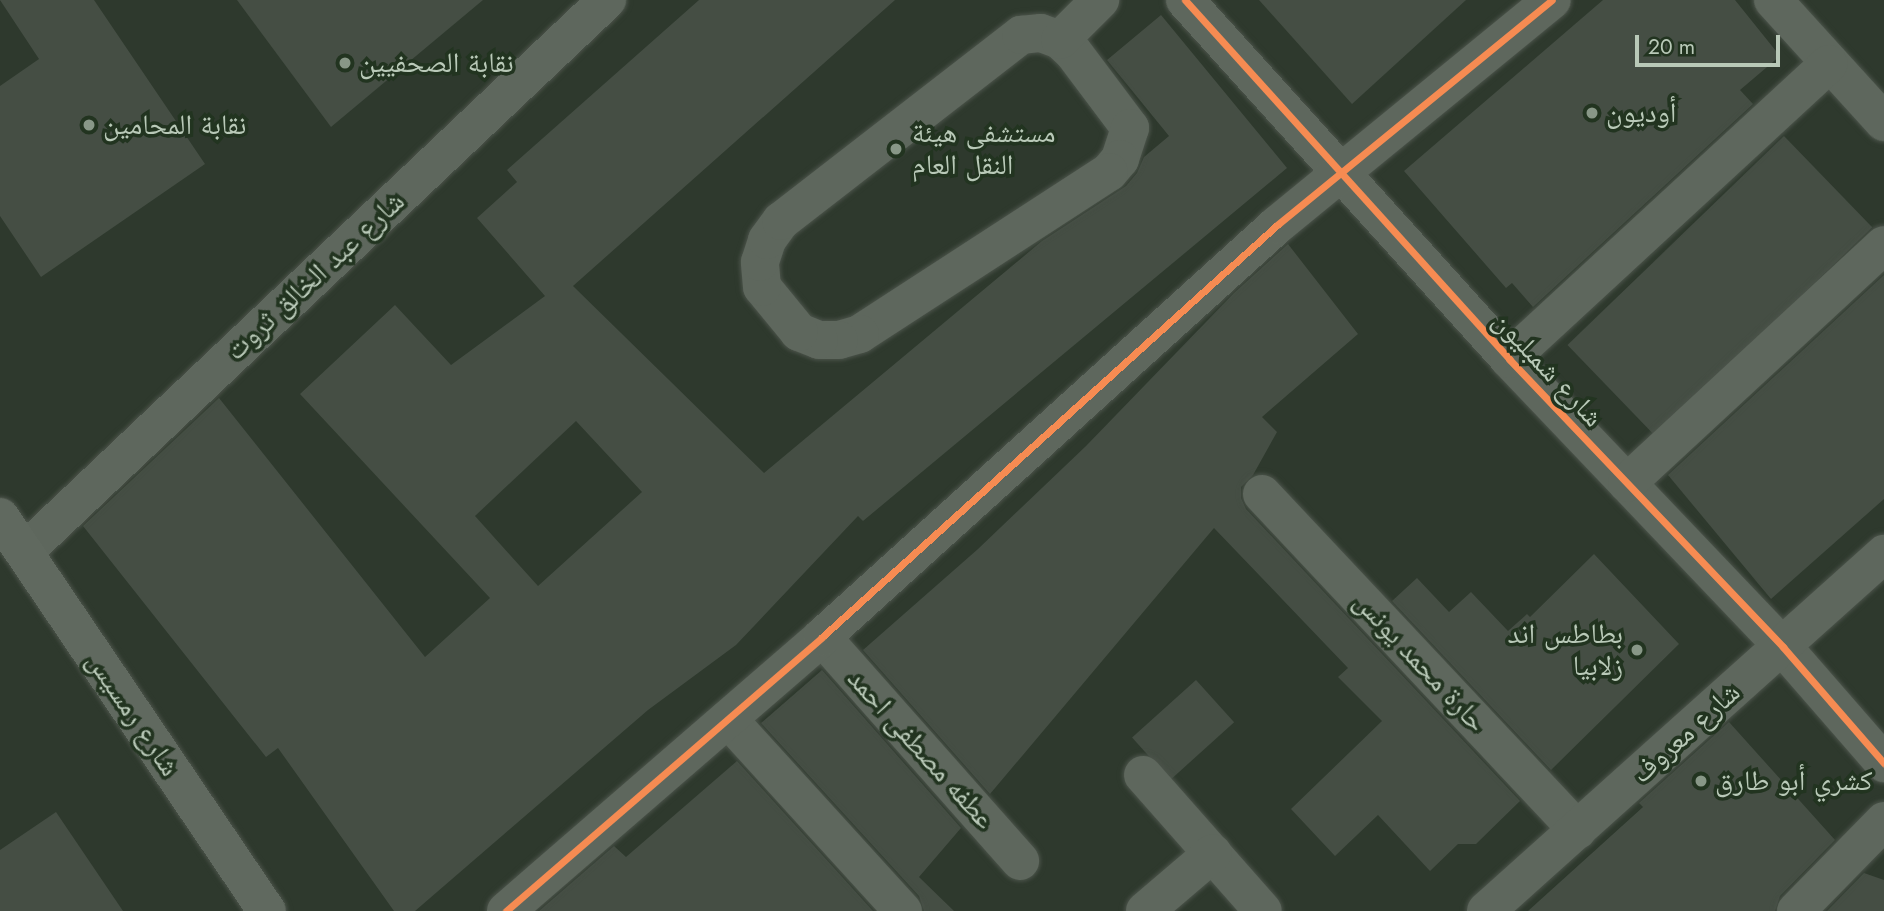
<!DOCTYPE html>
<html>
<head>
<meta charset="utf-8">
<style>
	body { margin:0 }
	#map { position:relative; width:1884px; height:911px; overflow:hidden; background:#2e392d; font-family:Jost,"Noto Naskh Arabic",sans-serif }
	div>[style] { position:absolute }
	.building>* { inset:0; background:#454e44; transform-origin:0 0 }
	.roads { filter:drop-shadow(0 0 2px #4b534a) drop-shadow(0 0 2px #4b534a) }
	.minor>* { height:38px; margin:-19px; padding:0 19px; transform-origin:19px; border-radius:19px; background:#5e675d }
	.major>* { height:38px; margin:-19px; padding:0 19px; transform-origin:19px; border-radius:19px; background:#60695f }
	.cycleway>* { height:7px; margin:-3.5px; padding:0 3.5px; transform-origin:3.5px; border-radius:3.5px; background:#f68b52 }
	.dots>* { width:19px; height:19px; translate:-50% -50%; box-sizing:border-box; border:4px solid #223420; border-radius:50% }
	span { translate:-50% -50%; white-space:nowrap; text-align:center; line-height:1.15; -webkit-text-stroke:7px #223420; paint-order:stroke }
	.poi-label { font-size:28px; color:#b9c9b8 }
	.left { translate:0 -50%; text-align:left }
	.right { translate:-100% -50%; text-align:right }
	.street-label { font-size:28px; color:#b9c9b8 }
	.scale { position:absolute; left:1635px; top:35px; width:145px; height:32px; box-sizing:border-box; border:4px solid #b9c9b8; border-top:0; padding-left:9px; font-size:21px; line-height:24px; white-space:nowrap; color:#b9c9b8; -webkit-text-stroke:5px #223420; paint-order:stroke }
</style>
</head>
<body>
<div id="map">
	<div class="building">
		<div style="clip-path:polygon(0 0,94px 0,205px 164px,41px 277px,0 216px,0 86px,39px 59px)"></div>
		<div style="clip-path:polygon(237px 0,483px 0,331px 127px)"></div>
		<div style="clip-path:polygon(evenodd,699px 0,895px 0,573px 286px,764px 473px,1042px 241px,1126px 186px,1137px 173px,1144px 157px,1169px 136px,1107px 60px,1161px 15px,1287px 168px,863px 521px,858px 516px,736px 645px,648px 710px,415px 911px,394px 911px,278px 748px,266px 757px,83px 526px,219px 398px,425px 657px,490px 598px,300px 394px,395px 305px,451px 365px,545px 296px,477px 218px,517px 182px,507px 170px,699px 0,576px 421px,642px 492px,538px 586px,475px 516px,576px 421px)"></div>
		<div style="clip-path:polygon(1259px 0,1466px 0,1352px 104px)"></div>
		<div style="clip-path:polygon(1603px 0,1735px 0,1780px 56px,1740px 90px,1753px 104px,1533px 307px,1512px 283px,1506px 288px,1404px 171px)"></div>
		<div style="left:1784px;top:136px;width:127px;height:301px;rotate:46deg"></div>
		<div style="clip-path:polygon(1288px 244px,1358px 334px,1262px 417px,1277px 432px,1253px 475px,1241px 487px,1241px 498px,1246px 509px,1520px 801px,1476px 844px,1458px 844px,1430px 871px,1378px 815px,1335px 856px,1291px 809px,1382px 721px,1338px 677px,1348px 668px,1214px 528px,990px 794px,863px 650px,978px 549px,1086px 446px,1234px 293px)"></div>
		<div style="clip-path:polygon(1884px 275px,1884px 499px,1771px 599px,1668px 475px)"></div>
		<div style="clip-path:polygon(1594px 554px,1679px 644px,1551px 770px,1392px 601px,1417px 578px,1449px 612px,1471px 592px,1508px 631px,1527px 614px,1530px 617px)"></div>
		<div style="clip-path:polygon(822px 670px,961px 828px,919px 877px,954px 911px,924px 911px,919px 896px,761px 723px)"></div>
		<div style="left:1196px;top:680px;width:57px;height:86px;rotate:48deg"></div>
		<div style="clip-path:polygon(1729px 722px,1835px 840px,1780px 896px,1775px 911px,1528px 911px,1643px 807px,1639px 803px)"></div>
		<div style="clip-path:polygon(737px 761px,873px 911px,539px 911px,614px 846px,626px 857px)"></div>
		<div style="clip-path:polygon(56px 812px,123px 911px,0 911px,0 850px)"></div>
		<div style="clip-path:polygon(1864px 873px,1884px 880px,1884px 911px,1827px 911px)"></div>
	</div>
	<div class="roads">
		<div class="minor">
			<div style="left:1185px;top:0;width:484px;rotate:47.9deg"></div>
			<div style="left:1509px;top:359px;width:398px;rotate:46.4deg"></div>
			<div style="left:1783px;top:647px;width:154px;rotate:49deg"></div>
			<div style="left:1773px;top:0;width:165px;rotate:47.7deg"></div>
			<div style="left:1041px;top:33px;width:20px;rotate:20deg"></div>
			<div style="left:1060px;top:40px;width:18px;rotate:43deg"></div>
			<div style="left:1073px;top:52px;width:95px;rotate:53.1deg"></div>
			<div style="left:1130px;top:128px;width:33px;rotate:108deg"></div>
			<div style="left:1120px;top:159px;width:17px;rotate:130deg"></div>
			<div style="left:1109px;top:172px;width:297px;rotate:147deg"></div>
			<div style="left:860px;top:334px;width:22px;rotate:164deg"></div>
			<div style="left:839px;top:340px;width:20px;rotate:180deg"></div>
			<div style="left:819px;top:340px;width:22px;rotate:-158deg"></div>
			<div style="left:799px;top:332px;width:58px;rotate:-129.4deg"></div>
			<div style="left:762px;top:287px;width:25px;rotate:-95deg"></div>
			<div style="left:760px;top:262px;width:23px;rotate:-72deg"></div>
			<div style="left:767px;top:240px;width:24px;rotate:-54deg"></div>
			<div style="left:781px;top:221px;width:304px;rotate:-37.8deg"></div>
			<div style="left:1021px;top:35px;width:20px;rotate:-6deg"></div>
			<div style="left:1060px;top:40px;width:57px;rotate:-45deg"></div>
			<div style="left:1509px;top:359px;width:435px;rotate:-42.7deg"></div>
			<div style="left:1627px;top:483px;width:350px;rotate:-42.8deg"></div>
			<div style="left:1262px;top:494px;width:461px;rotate:46.8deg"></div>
			<div style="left:24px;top:552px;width:803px;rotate:-43.44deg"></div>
			<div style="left:822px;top:637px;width:299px;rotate:48.5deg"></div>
			<div style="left:728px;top:719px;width:260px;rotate:47.7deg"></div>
			<div style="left:1143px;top:775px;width:181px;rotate:48.6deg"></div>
			<div style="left:506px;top:911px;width:418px;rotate:-40.9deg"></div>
			<div style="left:822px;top:637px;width:614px;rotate:-42.16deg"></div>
			<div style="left:1277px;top:225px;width:355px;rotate:-39.3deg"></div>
			<div style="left:1145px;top:911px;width:89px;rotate:-40.5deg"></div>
			<div style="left:1486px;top:911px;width:535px;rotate:-41.89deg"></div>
			<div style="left:1796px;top:911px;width:126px;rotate:-45.6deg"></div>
		</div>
		<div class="major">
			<div style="left:0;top:517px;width:476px;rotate:55.9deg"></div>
		</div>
	</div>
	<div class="cycleway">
		<div style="left:1185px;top:0;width:484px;rotate:47.9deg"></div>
		<div style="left:1509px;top:359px;width:398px;rotate:46.4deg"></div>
		<div style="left:1783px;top:647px;width:154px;rotate:49deg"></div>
		<div style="left:506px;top:911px;width:418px;rotate:-40.9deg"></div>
		<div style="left:822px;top:637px;width:614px;rotate:-42.16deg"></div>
		<div style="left:1277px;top:225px;width:355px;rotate:-39.3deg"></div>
	</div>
	<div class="dots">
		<div style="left:345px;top:63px;background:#889787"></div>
		<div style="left:1592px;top:113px;background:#889787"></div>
		<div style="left:89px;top:125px;background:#889787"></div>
		<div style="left:896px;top:149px;background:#889787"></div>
		<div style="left:1637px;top:650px;background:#889787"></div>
		<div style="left:1701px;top:781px;background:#889787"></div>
	</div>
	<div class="poi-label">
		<span class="left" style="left:359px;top:63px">نقابة الصحفيين</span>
		<span class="left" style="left:1606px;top:113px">أوديون</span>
		<span class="left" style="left:103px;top:125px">نقابة المحامين</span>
		<span class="left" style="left:912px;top:149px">مستشفى هيئة<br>النقل العام</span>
		<span class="right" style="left:1623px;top:650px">بطاطس اند<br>زلابيا</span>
		<span class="left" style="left:1715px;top:781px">كشري أبو طارق</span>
	</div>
	<div class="street-label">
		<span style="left:315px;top:276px;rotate:-43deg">شارع عبد الخالق ثروت</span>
		<span style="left:1548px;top:369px;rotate:47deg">شارع شمبليون</span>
		<span style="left:1420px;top:662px;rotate:47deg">حارة محمد يونس</span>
		<span style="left:133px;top:714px;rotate:56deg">شارع رمسيس</span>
		<span style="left:1686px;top:733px;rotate:-42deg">شارع معروف</span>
		<span style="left:921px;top:749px;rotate:48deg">عطفه مصطفى احمد</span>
	</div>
	<div class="scale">20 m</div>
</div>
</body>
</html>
